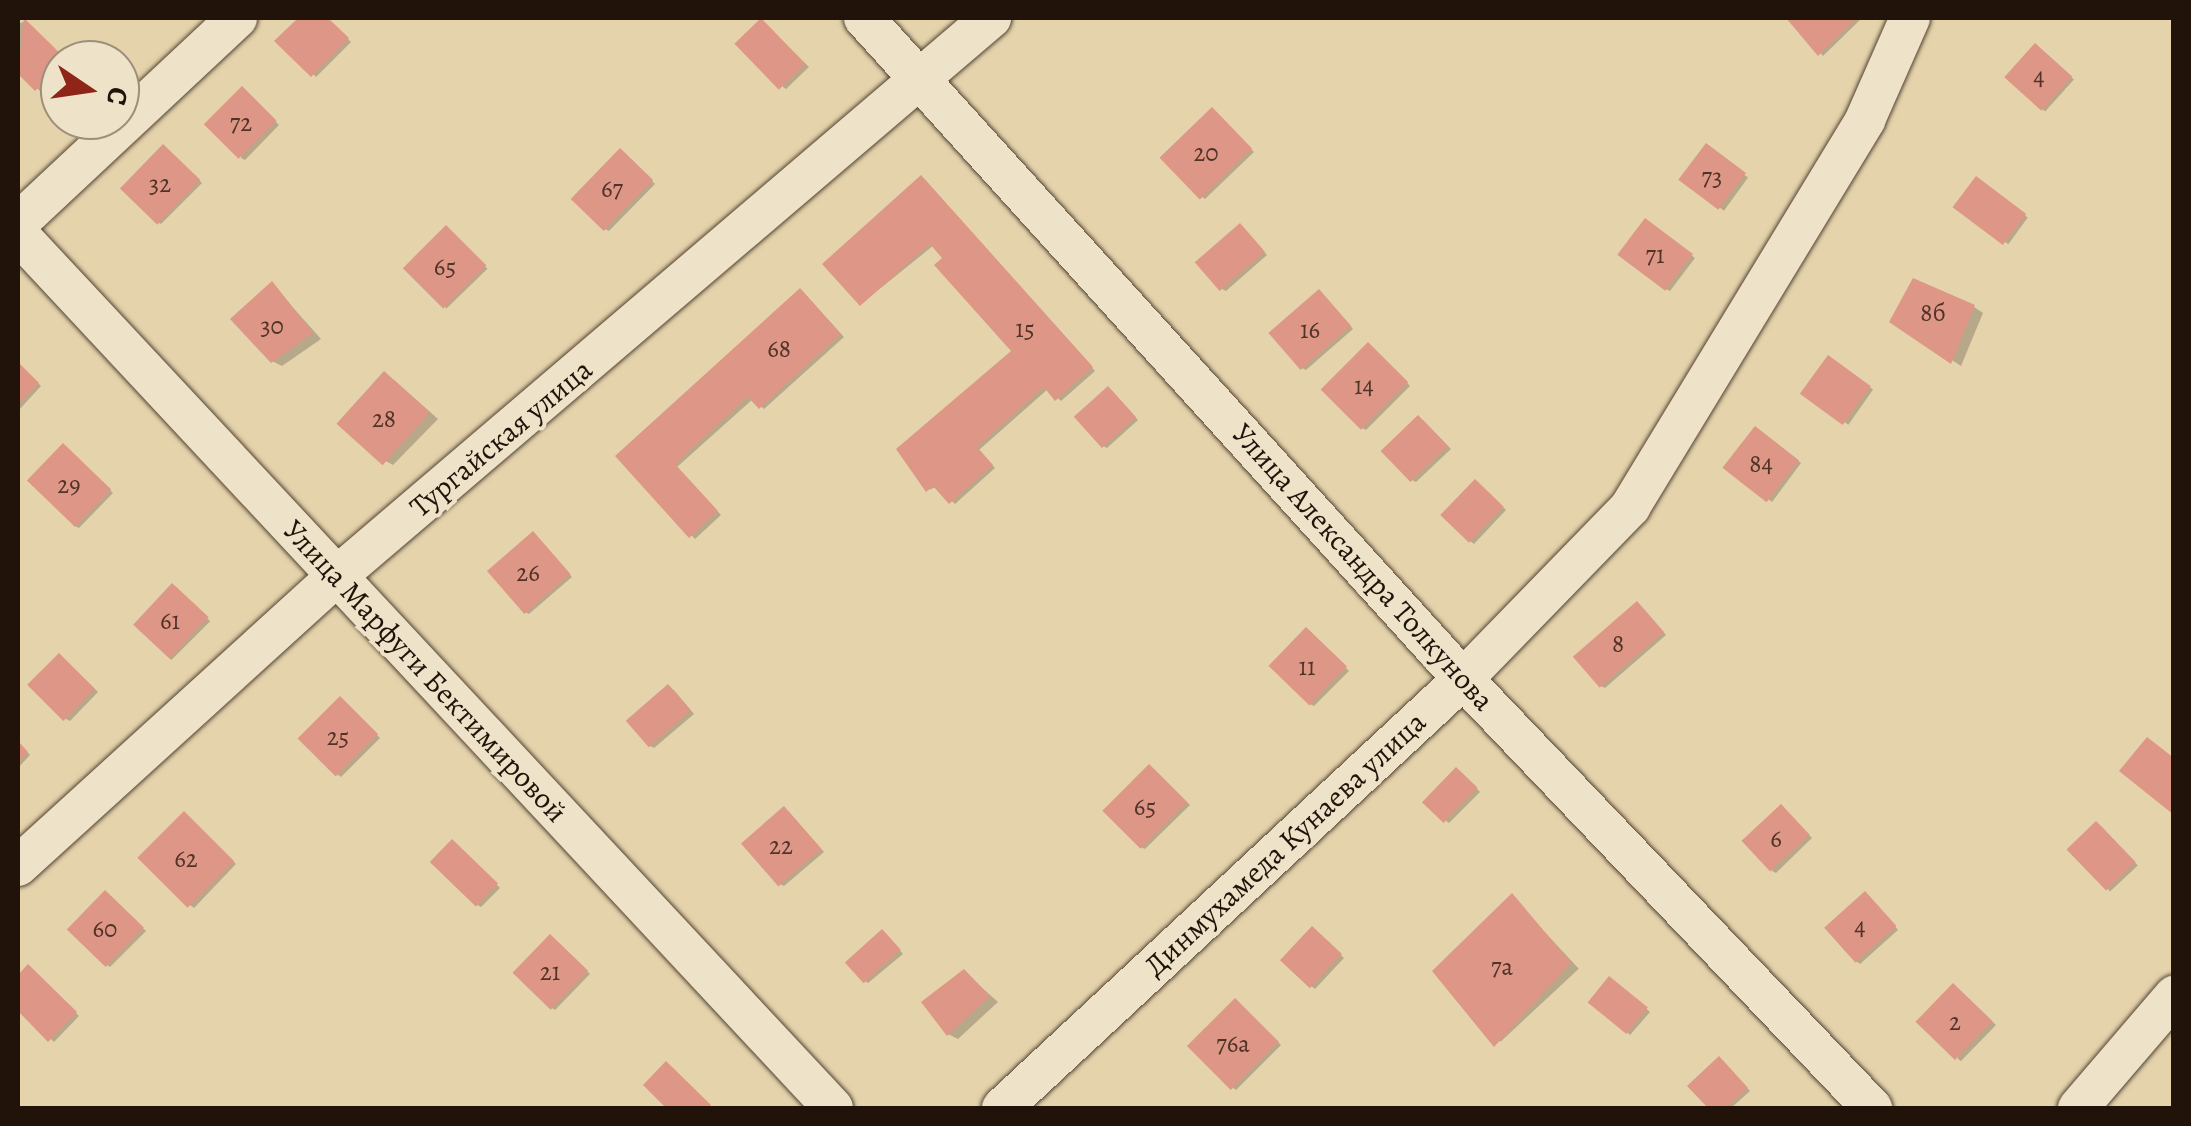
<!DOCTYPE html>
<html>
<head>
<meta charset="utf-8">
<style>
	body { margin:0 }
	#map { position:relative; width:2191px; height:1126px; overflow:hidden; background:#e5d3ac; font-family:Alegreya,serif }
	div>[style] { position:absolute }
	.shadow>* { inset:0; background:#0003; transform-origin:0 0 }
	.building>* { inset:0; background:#de9687; transform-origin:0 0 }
	.roads { filter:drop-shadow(0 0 2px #524332) drop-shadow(0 0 2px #524332) }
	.minor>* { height:40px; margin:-20px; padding:0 20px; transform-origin:20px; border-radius:20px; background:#eee2c9 }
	span { translate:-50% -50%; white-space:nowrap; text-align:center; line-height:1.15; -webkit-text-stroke:8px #eee2c9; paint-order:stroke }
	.number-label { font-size:25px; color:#503428 }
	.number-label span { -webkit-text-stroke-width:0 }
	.street-label { font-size:30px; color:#211309 }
	.frame { position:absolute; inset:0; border:20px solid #211309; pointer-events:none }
	.north { position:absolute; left:40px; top:40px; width:100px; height:100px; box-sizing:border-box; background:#eee2c9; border:2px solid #9c8f7c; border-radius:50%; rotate:103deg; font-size:28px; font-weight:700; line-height:40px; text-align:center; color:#211309 }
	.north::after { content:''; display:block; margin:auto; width:35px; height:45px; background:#8f2418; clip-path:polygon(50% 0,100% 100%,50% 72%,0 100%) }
</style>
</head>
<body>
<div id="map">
	<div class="shadow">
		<div style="clip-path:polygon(301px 18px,327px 18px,351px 42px,316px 77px,278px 41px)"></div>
		<div style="clip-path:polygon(1790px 18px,1862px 18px,1823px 56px)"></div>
		<div style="clip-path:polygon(26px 21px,60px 60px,40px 91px,18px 70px,18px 24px)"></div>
		<div style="clip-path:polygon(765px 24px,809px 67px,786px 89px,783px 87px)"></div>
		<div style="left:2039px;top:48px;width:47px;height:43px;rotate:42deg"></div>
		<div style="clip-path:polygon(246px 91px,279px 125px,245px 160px,241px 158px)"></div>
		<div style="clip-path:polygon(1216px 113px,1254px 152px,1205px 199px,1202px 197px)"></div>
		<div style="left:1706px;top:147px;width:52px;height:41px;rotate:36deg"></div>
		<div style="clip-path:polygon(167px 149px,202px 183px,161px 224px,158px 222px)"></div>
		<div style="clip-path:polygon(625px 153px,655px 184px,609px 231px,605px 229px)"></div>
		<div style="clip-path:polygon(925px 180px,1095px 371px,1061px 401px,1048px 389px,979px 450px,995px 468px,955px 504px,937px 487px,928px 490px,1014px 352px,934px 245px,861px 304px)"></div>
		<div style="left:1976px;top:180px;width:64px;height:33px;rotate:36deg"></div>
		<div style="clip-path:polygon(1650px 223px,1695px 258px,1670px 291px,1666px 289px)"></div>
		<div style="clip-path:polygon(1244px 229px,1267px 255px,1226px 291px,1222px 289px)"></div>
		<div style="left:450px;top:230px;width:54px;height:57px;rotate:46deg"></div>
		<div style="clip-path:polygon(272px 284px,321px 339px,282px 366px,272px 361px)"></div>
		<div style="clip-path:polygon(804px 293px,844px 337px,764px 409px,753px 399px,677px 467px,721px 515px,695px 539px,618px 456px)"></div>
		<div style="clip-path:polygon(1323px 295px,1353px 329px,1306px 370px,1302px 368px)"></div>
		<div style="clip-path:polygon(1974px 307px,1983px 313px,1961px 366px,1892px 321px)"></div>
		<div style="clip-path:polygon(1373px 348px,1410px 386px,1366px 430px,1362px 428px)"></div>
		<div style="left:1828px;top:358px;width:55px;height:43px;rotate:35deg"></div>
		<div style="clip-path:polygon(18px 363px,41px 386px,18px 411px)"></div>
		<div style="clip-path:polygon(394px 380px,438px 419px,393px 465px,384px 460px)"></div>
		<div style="clip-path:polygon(1112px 391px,1138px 420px,1107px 448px,1103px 446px)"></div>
		<div style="clip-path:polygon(1423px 420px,1451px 449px,1416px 482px,1412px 480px)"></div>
		<div style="clip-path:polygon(1759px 431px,1801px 463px,1772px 502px,1768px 499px)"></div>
		<div style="clip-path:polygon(67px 448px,113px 493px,79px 528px,75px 526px)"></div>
		<div style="clip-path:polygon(1479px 485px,1506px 510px,1474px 544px,1470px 541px)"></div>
		<div style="clip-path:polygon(537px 537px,572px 577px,529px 614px,525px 612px)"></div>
		<div style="left:177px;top:588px;width:47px;height:55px;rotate:45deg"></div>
		<div style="clip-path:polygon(1641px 606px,1666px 635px,1605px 688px,1601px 686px)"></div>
		<div style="clip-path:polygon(1310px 633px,1349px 671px,1314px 706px,1310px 704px)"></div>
		<div style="clip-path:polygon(63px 658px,98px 692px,70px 721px,66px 719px)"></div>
		<div style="clip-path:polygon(673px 689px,694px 714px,654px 748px,650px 746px)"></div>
		<div style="clip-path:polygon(344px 702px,380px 738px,341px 777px,338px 775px)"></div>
		<div style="clip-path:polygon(18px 743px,30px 755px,18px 768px)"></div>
		<div style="clip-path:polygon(1154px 769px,1190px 805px,1145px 849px,1141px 847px)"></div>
		<div style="clip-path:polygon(1461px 772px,1480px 792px,1449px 823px,1446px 821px)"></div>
		<div style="clip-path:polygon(1785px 810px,1812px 838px,1776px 873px,1772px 871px)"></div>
		<div style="clip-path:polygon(788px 811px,824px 852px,784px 886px,780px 884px)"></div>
		<div style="clip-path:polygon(188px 817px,236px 864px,194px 908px,190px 905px)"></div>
		<div style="left:2101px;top:826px;width:54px;height:38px;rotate:47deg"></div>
		<div style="clip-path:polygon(456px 845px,500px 888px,481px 907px,477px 905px)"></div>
		<div style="clip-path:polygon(109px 896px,146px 931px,110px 967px,107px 965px)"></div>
		<div style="clip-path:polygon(1869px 896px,1898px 930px,1860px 964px,1856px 961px)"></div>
		<div style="left:1512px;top:897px;width:98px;height:107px;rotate:47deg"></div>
		<div style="clip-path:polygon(1316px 932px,1344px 958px,1315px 989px,1311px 986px)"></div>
		<div style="clip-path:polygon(886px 934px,903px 954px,868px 983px,865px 981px)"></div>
		<div style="clip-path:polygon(555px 940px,590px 974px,555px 1010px,552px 1008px)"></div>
		<div style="clip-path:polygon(29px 967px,79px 1016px,54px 1042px,18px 1008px,18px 979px)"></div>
		<div style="clip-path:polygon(964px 972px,998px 1002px,958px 1039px,948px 1034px)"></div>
		<div style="clip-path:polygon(1613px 981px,1650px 1012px,1630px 1035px,1627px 1032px)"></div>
		<div style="clip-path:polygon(1957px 988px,1996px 1025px,1961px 1061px,1958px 1059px)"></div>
		<div style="clip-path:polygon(1239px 1003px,1281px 1045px,1236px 1090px,1233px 1088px)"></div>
		<div style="clip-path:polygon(1723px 1061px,1750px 1091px,1731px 1108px,1711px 1108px,1690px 1086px)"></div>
	</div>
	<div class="building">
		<div style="clip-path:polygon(24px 18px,67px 60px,35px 91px,18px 74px)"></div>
		<div style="clip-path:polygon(298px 18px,328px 18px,349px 38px,311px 77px,274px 41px)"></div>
		<div style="left:761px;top:18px;width:64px;height:37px;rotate:46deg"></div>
		<div style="clip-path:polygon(1786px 18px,1857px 18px,1818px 56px)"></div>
		<div style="left:2035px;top:43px;width:50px;height:46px;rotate:42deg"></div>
		<div style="left:242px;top:86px;width:49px;height:54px;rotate:45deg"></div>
		<div style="left:1212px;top:107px;width:58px;height:73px;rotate:46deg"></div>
		<div style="left:1706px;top:143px;width:50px;height:46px;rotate:37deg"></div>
		<div style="left:163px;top:144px;width:52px;height:62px;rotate:44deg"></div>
		<div style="left:620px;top:148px;width:46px;height:71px;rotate:44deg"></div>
		<div style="clip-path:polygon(921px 175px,1093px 367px,1055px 401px,1044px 387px,977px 447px,993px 465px,949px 504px,933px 486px,926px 492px,896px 449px,1011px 351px,934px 265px,942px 258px,930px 244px,860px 306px,822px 264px)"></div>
		<div style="left:1976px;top:176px;width:63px;height:39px;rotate:37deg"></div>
		<div style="left:1645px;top:218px;width:60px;height:46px;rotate:37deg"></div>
		<div style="left:1240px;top:223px;width:38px;height:60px;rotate:49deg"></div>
		<div style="left:446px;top:225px;width:57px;height:61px;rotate:45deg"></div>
		<div style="clip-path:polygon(1913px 278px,1975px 305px,1951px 364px,1889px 322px)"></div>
		<div style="clip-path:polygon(272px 281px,313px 333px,271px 363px,230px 319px)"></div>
		<div style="clip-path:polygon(800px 288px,841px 334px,759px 409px,748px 397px,675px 464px,718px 511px,689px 538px,615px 456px)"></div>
		<div style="left:1319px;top:289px;width:49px;height:67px;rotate:49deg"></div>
		<div style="left:1368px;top:342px;width:57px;height:67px;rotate:45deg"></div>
		<div style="left:1828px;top:355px;width:53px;height:48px;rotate:36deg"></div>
		<div style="clip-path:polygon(18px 362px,39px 383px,18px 405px)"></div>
		<div style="left:384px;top:371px;width:62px;height:71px;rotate:42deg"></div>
		<div style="left:1108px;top:386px;width:42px;height:46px;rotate:48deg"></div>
		<div style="left:1418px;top:415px;width:43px;height:52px;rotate:46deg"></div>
		<div style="left:1755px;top:426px;width:56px;height:53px;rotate:38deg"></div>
		<div style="left:63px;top:443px;width:67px;height:52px;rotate:44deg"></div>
		<div style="left:1475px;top:479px;width:40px;height:50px;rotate:44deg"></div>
		<div style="left:533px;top:531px;width:57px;height:61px;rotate:49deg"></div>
		<div style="left:172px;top:583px;width:50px;height:57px;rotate:43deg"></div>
		<div style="left:1637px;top:601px;width:41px;height:85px;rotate:49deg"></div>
		<div style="left:1306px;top:627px;width:57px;height:54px;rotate:44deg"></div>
		<div style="left:59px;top:653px;width:51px;height:45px;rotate:45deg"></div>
		<div style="left:668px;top:684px;width:35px;height:56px;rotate:49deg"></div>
		<div style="left:340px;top:696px;width:54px;height:60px;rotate:45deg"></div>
		<div style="clip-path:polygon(2147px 737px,2174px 758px,2174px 815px,2119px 771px)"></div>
		<div style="clip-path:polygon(18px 741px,28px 752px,18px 763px)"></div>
		<div style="left:1149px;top:764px;width:54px;height:66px;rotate:45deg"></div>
		<div style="left:1456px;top:767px;width:30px;height:49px;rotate:44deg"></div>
		<div style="left:1781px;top:804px;width:42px;height:54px;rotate:47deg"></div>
		<div style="left:784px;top:806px;width:57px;height:57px;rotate:49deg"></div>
		<div style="left:184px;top:811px;width:71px;height:66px;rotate:45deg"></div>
		<div style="left:2096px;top:821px;width:57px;height:41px;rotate:46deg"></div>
		<div style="left:452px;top:839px;width:64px;height:32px;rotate:44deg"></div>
		<div style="left:105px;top:890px;width:54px;height:55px;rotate:44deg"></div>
		<div style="left:1865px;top:891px;width:47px;height:55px;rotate:48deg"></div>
		<div style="clip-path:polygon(1512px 893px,1571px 963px,1494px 1047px,1432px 971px)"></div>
		<div style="left:1312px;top:926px;width:41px;height:47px;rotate:43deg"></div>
		<div style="left:882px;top:929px;width:28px;height:50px;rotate:48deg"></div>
		<div style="left:550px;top:934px;width:53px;height:54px;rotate:44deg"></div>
		<div style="clip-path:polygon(28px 964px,77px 1012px,48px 1042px,18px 1011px,18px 975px)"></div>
		<div style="clip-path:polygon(964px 969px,990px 996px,947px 1036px,921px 1002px)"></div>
		<div style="left:1609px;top:976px;width:50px;height:34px;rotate:39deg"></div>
		<div style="left:1953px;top:983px;width:55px;height:54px;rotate:44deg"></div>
		<div style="left:1235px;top:998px;width:62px;height:68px;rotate:45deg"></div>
		<div style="clip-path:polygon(1719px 1056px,1748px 1088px,1726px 1108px,1708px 1108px,1687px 1086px)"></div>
		<div style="clip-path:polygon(666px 1061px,711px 1105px,707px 1108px,666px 1108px,643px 1085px)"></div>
	</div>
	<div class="roads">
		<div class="minor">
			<div style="left:864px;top:18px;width:892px;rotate:47.82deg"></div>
			<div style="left:1463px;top:679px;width:593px;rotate:46.37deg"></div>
			<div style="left:18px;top:223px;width:300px;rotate:-43.1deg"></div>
			<div style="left:18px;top:234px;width:1195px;rotate:47deg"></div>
			<div style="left:18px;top:866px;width:431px;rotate:-42.3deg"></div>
			<div style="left:337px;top:576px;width:860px;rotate:-40.47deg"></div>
			<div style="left:1002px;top:1108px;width:630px;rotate:-42.94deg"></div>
			<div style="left:1463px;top:679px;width:240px;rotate:-45.8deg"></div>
			<div style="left:1630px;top:507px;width:453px;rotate:-58.7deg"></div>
			<div style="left:1865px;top:120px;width:111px;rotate:-66.2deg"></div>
			<div style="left:2078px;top:1108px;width:148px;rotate:-49.4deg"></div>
		</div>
	</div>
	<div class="number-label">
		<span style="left:2039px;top:77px">4</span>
		<span style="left:241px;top:123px">72</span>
		<span style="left:1206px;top:153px">20</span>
		<span style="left:1712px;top:177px">73</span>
		<span style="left:160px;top:184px">32</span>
		<span style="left:612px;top:189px">67</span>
		<span style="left:1655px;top:255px">71</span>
		<span style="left:445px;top:267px">65</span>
		<span style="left:1933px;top:313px">8б</span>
		<span style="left:272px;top:326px">30</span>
		<span style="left:1025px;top:329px">15</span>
		<span style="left:1310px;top:330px">16</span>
		<span style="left:779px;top:349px">68</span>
		<span style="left:1364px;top:386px">14</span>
		<span style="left:384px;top:419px">28</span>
		<span style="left:1761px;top:464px">84</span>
		<span style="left:69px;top:485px">29</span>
		<span style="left:528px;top:573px">26</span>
		<span style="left:170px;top:621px">61</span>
		<span style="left:1618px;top:644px">8</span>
		<span style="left:1307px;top:667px">11</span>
		<span style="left:338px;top:737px">25</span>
		<span style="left:1145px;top:807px">65</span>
		<span style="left:1776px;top:839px">6</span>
		<span style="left:781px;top:846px">22</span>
		<span style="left:186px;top:859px">62</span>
		<span style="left:1860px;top:927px">4</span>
		<span style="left:105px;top:929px">60</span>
		<span style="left:1502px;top:967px">7а</span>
		<span style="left:550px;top:972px">21</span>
		<span style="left:1955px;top:1022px">2</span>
		<span style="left:1233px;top:1044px">76а</span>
	</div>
	<div class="street-label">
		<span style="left:501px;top:438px;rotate:-40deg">Тургайская улица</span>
		<span style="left:1363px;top:567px;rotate:48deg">Улица Александра Толкунова</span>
		<span style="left:425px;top:671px;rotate:47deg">Улица Марфуги Бектимировой</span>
		<span style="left:1285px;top:844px;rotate:-43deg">Динмухамеда Кунаева улица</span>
	</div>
	<div class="frame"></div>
	<div class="north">С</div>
</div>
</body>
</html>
